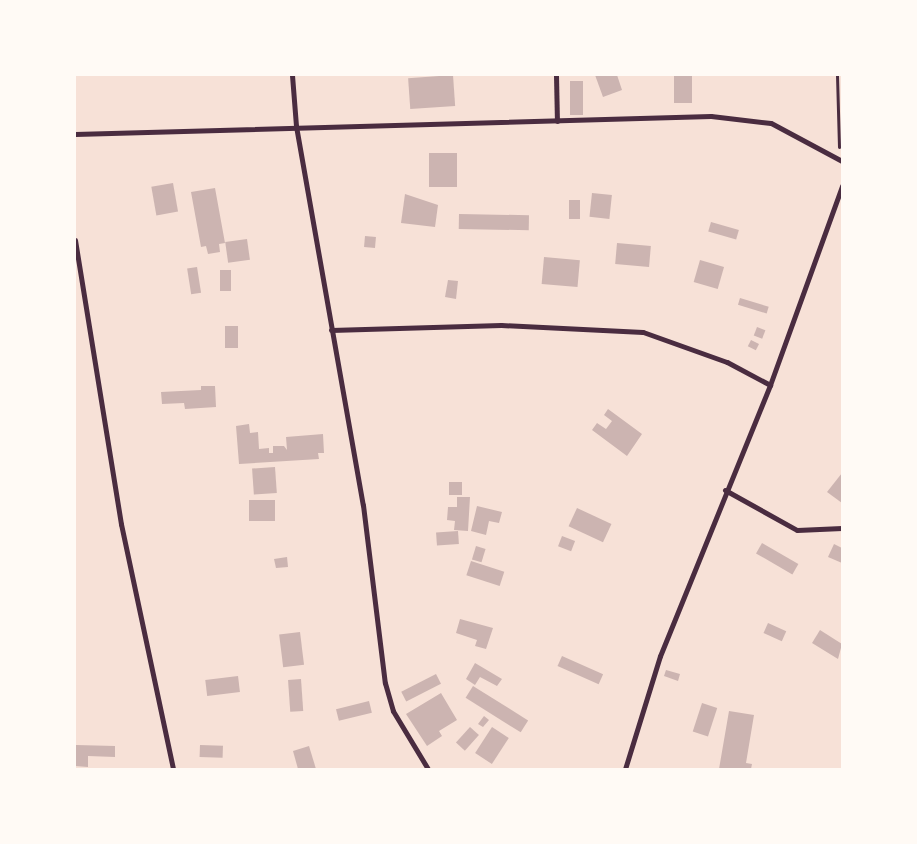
<!DOCTYPE html>
<html>
<head>
<meta charset="utf-8">
<style>
	body { margin:0 }
	#map { position:relative; width:917px; height:844px; overflow:hidden; background:#f7e1d7; font-family:Commissioner,sans-serif }
	div>[style] { position:absolute }
	.building>* { inset:0; background:#ccb4b1; transform-origin:0 0 }
	.path>* { height:3px; margin:-1.5px; padding:0 1.5px; transform-origin:1.5px; border-radius:1.5px; background:#4a2c40 }
	.minor>* { height:5px; margin:-2.5px; padding:0 2.5px; transform-origin:2.5px; border-radius:2.5px; background:#4a2c40 }
	span { translate:-50% -50%; white-space:nowrap; text-align:center; line-height:1.15; -webkit-text-stroke:4.5px #fffaf5; paint-order:stroke }
	.frame { position:absolute; inset:0; border:76px solid #fffaf5; pointer-events:none }
</style>
</head>
<body>
<div id="map">
	<div class="building">
		<div style="left:453px;top:75px;width:31px;height:45px;rotate:86deg"></div>
		<div style="clip-path:polygon(595px 75px,617px 75px,622px 90px,603px 97px)"></div>
		<div style="left:674px;top:75px;width:18px;height:28px"></div>
		<div style="left:570px;top:81px;width:13px;height:34px"></div>
		<div style="left:429px;top:153px;width:28px;height:34px"></div>
		<div style="left:173px;top:183px;width:29px;height:22px;rotate:80deg"></div>
		<div style="clip-path:polygon(215px 188px,225px 243px,219px 244px,220px 252px,208px 254px,206px 246px,201px 247px,191px 192px)"></div>
		<div style="left:592px;top:193px;width:20px;height:24px;rotate:6deg"></div>
		<div style="clip-path:polygon(405px 194px,438px 205px,435px 227px,401px 223px)"></div>
		<div style="left:569px;top:200px;width:11px;height:19px"></div>
		<div style="left:459px;top:214px;width:70px;height:15px;rotate:1deg"></div>
		<div style="left:711px;top:222px;width:29px;height:10px;rotate:16deg"></div>
		<div style="left:365px;top:236px;width:11px;height:11px;rotate:5deg"></div>
		<div style="left:247px;top:239px;width:21px;height:22px;rotate:82deg"></div>
		<div style="left:617px;top:243px;width:34px;height:21px;rotate:5deg"></div>
		<div style="left:544px;top:257px;width:36px;height:27px;rotate:5deg"></div>
		<div style="left:700px;top:260px;width:25px;height:23px;rotate:16deg"></div>
		<div style="left:197px;top:267px;width:26px;height:10px;rotate:81deg"></div>
		<div style="left:231px;top:270px;width:21px;height:11px;rotate:90deg"></div>
		<div style="clip-path:polygon(448px 280px,458px 281px,456px 299px,445px 297px)"></div>
		<div style="left:740px;top:298px;width:30px;height:7px;rotate:17deg"></div>
		<div style="left:225px;top:326px;width:13px;height:22px"></div>
		<div style="left:757px;top:327px;width:9px;height:9px;rotate:21deg"></div>
		<div style="left:751px;top:340px;width:9px;height:7px;rotate:27deg"></div>
		<div style="clip-path:polygon(201px 386px,215px 386px,216px 407px,185px 409px,184px 403px,162px 404px,161px 392px,201px 390px)"></div>
		<div style="clip-path:polygon(608px 409px,642px 434px,627px 456px,592px 430px,597px 423px,606px 429px,612px 421px,604px 415px)"></div>
		<div style="clip-path:polygon(249px 424px,250px 433px,258px 432px,259px 449px,269px 448px,269px 453px,273px 453px,273px 446px,284px 446px,287px 450px,286px 437px,323px 434px,324px 453px,318px 453px,319px 459px,239px 464px,236px 426px)"></div>
		<div style="left:275px;top:467px;width:26px;height:23px;rotate:86deg"></div>
		<div style="clip-path:polygon(842px 473px,842px 503px,827px 492px)"></div>
		<div style="left:449px;top:482px;width:13px;height:13px"></div>
		<div style="clip-path:polygon(457px 497px,470px 497px,468px 531px,454px 530px,455px 521px,447px 520px,448px 507px,457px 507px)"></div>
		<div style="left:249px;top:500px;width:26px;height:21px"></div>
		<div style="clip-path:polygon(477px 506px,502px 512px,499px 523px,489px 521px,486px 535px,471px 531px)"></div>
		<div style="left:577px;top:508px;width:38px;height:20px;rotate:25deg"></div>
		<div style="left:458px;top:531px;width:13px;height:22px;rotate:86deg"></div>
		<div style="left:562px;top:536px;width:14px;height:11px;rotate:21deg"></div>
		<div style="left:762px;top:543px;width:42px;height:12px;rotate:30deg"></div>
		<div style="clip-path:polygon(834px 544px,842px 548px,842px 563px,828px 557px)"></div>
		<div style="left:476px;top:546px;width:10px;height:14px;rotate:17deg"></div>
		<div style="clip-path:polygon(287px 557px,288px 567px,276px 568px,274px 559px)"></div>
		<div style="left:471px;top:561px;width:35px;height:15px;rotate:18deg"></div>
		<div style="clip-path:polygon(460px 619px,493px 628px,486px 649px,475px 646px,477px 640px,456px 633px)"></div>
		<div style="left:768px;top:623px;width:20px;height:11px;rotate:24deg"></div>
		<div style="clip-path:polygon(820px 630px,842px 644px,838px 659px,812px 643px)"></div>
		<div style="left:300px;top:632px;width:33px;height:21px;rotate:83deg"></div>
		<div style="left:562px;top:656px;width:45px;height:11px;rotate:24deg"></div>
		<div style="clip-path:polygon(475px 663px,502px 679px,497px 686px,480px 677px,475px 685px,466px 679px)"></div>
		<div style="clip-path:polygon(666px 670px,680px 674px,678px 681px,664px 676px)"></div>
		<div style="left:436px;top:674px;width:11px;height:39px;rotate:63deg"></div>
		<div style="left:238px;top:676px;width:16px;height:33px;rotate:83deg"></div>
		<div style="left:301px;top:679px;width:32px;height:13px;rotate:86deg"></div>
		<div style="left:473px;top:686px;width:65px;height:14px;rotate:32deg"></div>
		<div style="clip-path:polygon(441px 693px,457px 720px,439px 731px,442px 736px,427px 746px,406px 714px)"></div>
		<div style="left:369px;top:701px;width:12px;height:34px;rotate:76deg"></div>
		<div style="left:702px;top:703px;width:16px;height:30px;rotate:18deg"></div>
		<div style="clip-path:polygon(729px 711px,754px 715px,746px 763px,752px 764px,751px 769px,719px 769px)"></div>
		<div style="clip-path:polygon(484px 716px,489px 720px,483px 727px,478px 724px)"></div>
		<div style="left:470px;top:727px;width:12px;height:21px;rotate:42deg"></div>
		<div style="left:492px;top:727px;width:20px;height:31px;rotate:33deg"></div>
		<div style="clip-path:polygon(76px 745px,115px 746px,115px 757px,88px 756px,88px 767px,75px 766px)"></div>
		<div style="left:200px;top:745px;width:23px;height:12px;rotate:2deg"></div>
		<div style="clip-path:polygon(309px 746px,316px 769px,298px 769px,293px 751px)"></div>
	</div>
	<div class="path">
		<div style="left:837px;top:75px;width:72px;rotate:88.4deg"></div>
	</div>
	<div class="minor">
		<div style="left:292px;top:75px;width:51px;rotate:85.5deg"></div>
		<div style="left:296px;top:126px;width:385px;rotate:80deg"></div>
		<div style="left:363px;top:505px;width:179px;rotate:83deg"></div>
		<div style="left:385px;top:683px;width:29px;rotate:74deg"></div>
		<div style="left:393px;top:711px;width:68px;rotate:58.9deg"></div>
		<div style="left:556px;top:75px;width:46px;rotate:88.8deg"></div>
		<div style="left:75px;top:134px;width:636px;rotate:-1.62deg"></div>
		<div style="left:711px;top:116px;width:60px;rotate:6.7deg"></div>
		<div style="left:771px;top:123px;width:81px;rotate:28.2deg"></div>
		<div style="left:75px;top:240px;width:288px;rotate:80.8deg"></div>
		<div style="left:121px;top:524px;width:250px;rotate:78deg"></div>
		<div style="left:331px;top:330px;width:170px;rotate:-1.7deg"></div>
		<div style="left:501px;top:325px;width:142px;rotate:2.8deg"></div>
		<div style="left:643px;top:332px;width:89px;rotate:19.7deg"></div>
		<div style="left:727px;top:362px;width:49px;rotate:28.1deg"></div>
		<div style="left:725px;top:490px;width:82px;rotate:29.1deg"></div>
		<div style="left:797px;top:530px;width:45px;rotate:-2.5deg"></div>
		<div style="left:625px;top:769px;width:118px;rotate:-72.8deg"></div>
		<div style="left:660px;top:656px;width:292px;rotate:-67.9deg"></div>
		<div style="left:770px;top:385px;width:212px;rotate:-70.1deg"></div>
	</div>
	<div class="frame"></div>
</div>
</body>
</html>
